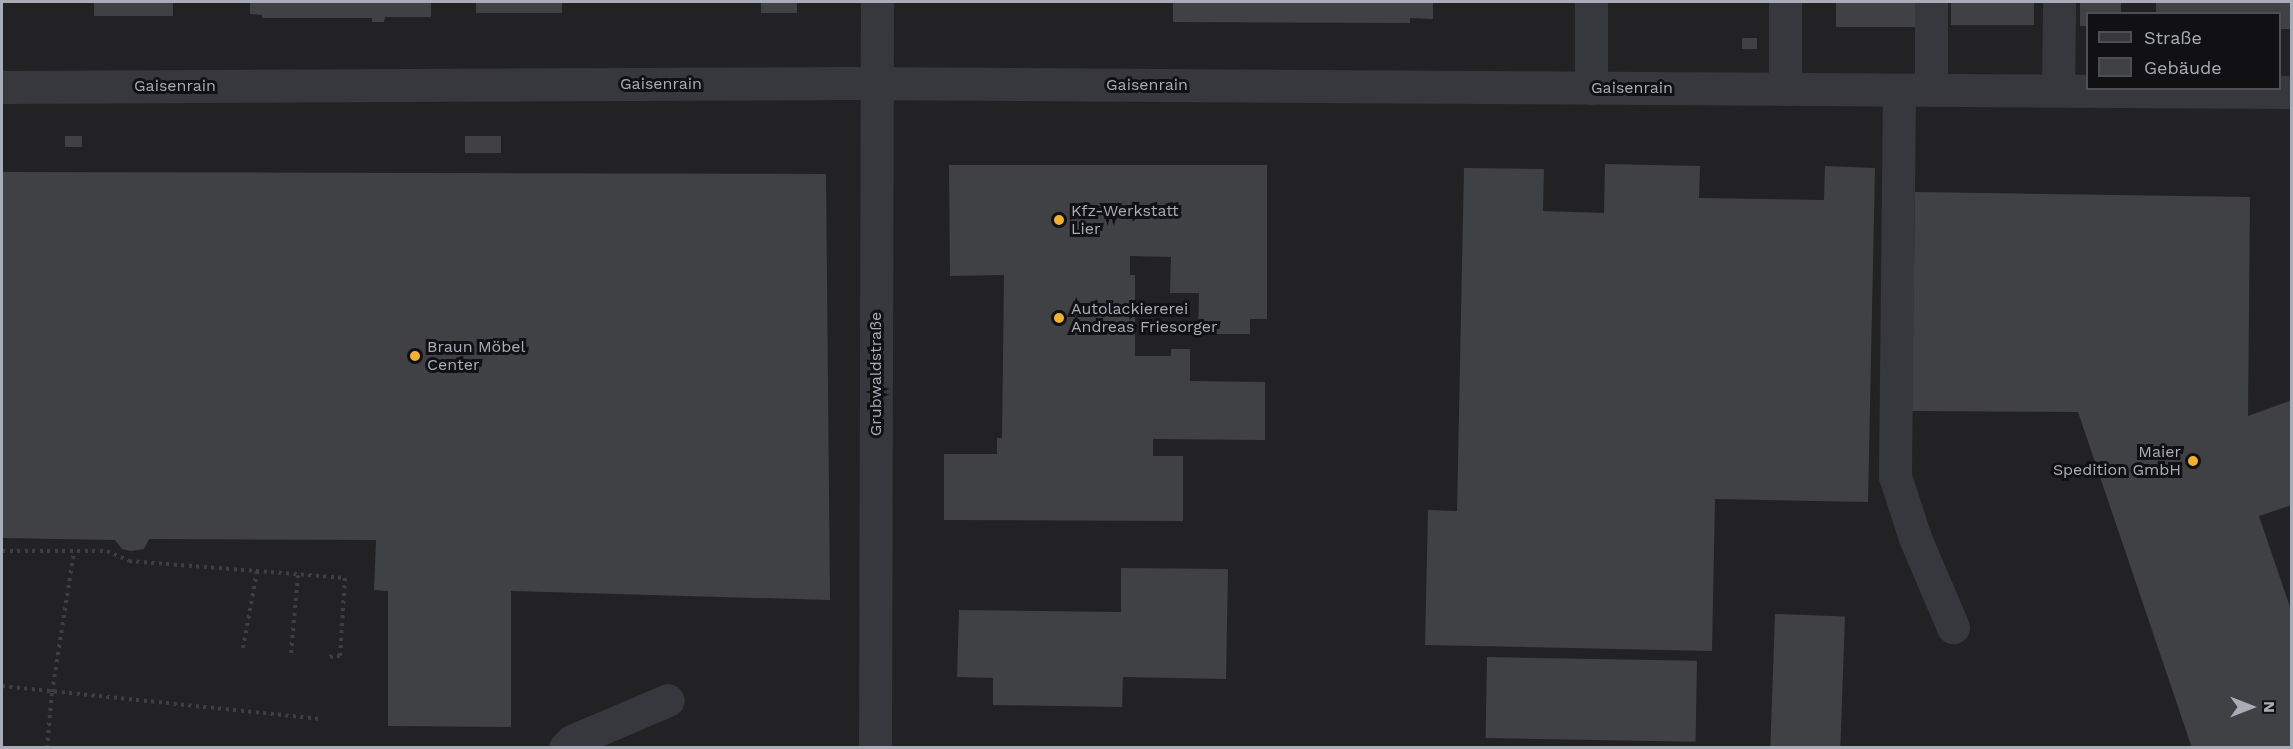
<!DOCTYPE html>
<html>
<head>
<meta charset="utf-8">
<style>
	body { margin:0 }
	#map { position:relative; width:2293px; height:749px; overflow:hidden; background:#161618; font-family:"Work Sans",sans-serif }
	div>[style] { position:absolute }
	.built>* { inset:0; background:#222225 }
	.building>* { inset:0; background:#404145; transform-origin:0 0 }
	.path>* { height:4px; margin-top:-2px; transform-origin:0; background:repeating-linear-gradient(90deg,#3d3f44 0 3px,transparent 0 7.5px) }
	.minor>* { height:33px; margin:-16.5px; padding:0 16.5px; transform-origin:16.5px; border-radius:16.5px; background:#37383d }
	.dots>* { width:16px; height:16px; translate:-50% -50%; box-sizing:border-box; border:3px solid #111113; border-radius:50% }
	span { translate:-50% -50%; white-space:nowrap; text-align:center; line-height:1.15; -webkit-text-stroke:6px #111113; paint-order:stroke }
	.street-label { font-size:16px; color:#a8adb8 }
	.poi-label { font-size:16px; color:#a8adb8 }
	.left { translate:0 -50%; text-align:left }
	.right { translate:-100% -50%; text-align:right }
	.frame { position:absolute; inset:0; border:3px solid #a8adb8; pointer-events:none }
	.legend { position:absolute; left:2086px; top:12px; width:195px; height:78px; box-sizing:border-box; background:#111113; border:2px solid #4d4f55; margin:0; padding:8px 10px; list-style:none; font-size:18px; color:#a8adb8 }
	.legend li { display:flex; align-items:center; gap:12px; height:30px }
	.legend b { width:30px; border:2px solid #4d4f55 }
	.north { position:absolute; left:2221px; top:677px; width:60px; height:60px; -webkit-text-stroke:4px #111113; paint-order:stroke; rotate:90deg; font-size:16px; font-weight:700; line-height:24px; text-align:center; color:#a8adb8 }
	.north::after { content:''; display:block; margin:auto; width:21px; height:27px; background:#a8adb8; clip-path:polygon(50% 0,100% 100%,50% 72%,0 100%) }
</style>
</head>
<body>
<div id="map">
	<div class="built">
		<div style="clip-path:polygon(evenodd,2px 2px,2291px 2px,2291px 747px,2px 747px,2px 2px,2088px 14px,2280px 14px,2280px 88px,2088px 88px,2088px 14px)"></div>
	</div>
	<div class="building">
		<div style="left:94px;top:2px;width:79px;height:14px"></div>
		<div style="clip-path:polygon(250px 2px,431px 2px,431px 17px,385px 17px,384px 22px,372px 22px,372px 18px,262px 18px,262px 15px,250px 14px)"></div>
		<div style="left:476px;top:2px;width:86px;height:11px"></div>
		<div style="left:761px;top:2px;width:36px;height:11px"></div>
		<div style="clip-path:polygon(1173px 2px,1433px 2px,1433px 19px,1410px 18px,1410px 23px,1173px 22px)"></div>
		<div style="left:1836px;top:2px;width:83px;height:25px"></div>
		<div style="left:1951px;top:2px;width:83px;height:23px"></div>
		<div style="clip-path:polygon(2080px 2px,2121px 2px,2121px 14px,2088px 14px,2088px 26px,2080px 26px)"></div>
		<div style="clip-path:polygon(2156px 2px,2292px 2px,2292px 29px,2280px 29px,2280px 14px,2156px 14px)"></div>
		<div style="left:1742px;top:38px;width:15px;height:11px"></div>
		<div style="left:65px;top:136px;width:17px;height:11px"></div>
		<div style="left:501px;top:136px;width:17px;height:36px;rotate:90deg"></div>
		<div style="clip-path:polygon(1605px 164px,1700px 166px,1699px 198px,1824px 200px,1825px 166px,1875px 168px,1868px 502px,1715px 499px,1712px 651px,1425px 645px,1428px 510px,1457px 511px,1464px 168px,1544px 169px,1543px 211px,1604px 213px)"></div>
		<div style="clip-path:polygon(949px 165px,1267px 165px,1267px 319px,1250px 319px,1250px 334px,1198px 334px,1199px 293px,1170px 293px,1171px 257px,1130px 256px,1130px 275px,1135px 275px,1135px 356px,1171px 356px,1171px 349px,1190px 349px,1190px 381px,1265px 382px,1265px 440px,1153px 439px,1153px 456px,1183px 456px,1183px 521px,944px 520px,944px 454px,997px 454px,997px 438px,1002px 438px,1004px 275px,950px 276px)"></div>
		<div style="clip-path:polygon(2px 172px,826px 174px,830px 600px,511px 591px,511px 727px,388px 726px,388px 591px,374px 590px,376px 540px,149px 539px,144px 549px,131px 551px,122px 549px,115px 540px,2px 538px)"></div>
		<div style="clip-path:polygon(1915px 192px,2250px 197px,2248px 416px,2292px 400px,2292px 505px,2259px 516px,2292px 613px,2292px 748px,2192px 748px,2078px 412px,1912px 411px)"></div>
		<div style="clip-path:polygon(1121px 568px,1228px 569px,1226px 679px,1123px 677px,1122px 707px,993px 705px,993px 678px,957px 677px,959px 610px,1121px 612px)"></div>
		<div style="left:1775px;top:614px;width:70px;height:134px;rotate:2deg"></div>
		<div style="left:1487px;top:657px;width:210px;height:81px;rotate:1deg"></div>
	</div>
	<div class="path">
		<div style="left:2px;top:551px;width:105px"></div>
		<div style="left:107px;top:551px;width:24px;rotate:24deg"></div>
		<div style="left:129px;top:561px;width:217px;rotate:4.5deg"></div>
		<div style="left:345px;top:578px;width:78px;rotate:93.7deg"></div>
		<div style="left:340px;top:656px;width:15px;rotate:176deg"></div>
		<div style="left:243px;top:648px;width:78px;rotate:-79.7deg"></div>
		<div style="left:291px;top:653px;width:78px;rotate:-84.9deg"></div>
		<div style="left:2px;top:686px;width:320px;rotate:5.9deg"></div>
		<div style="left:47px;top:748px;width:56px;rotate:-84.9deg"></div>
		<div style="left:52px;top:692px;width:143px;rotate:-81.1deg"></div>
	</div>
	<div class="minor">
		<div style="left:1591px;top:2px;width:86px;rotate:90deg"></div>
		<div style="left:2px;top:87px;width:843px;rotate:-0.27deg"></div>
		<div style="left:845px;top:83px;width:1447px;rotate:0.36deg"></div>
		<div style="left:1785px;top:89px;width:87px;rotate:-90deg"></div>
		<div style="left:1899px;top:90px;width:386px;rotate:90.6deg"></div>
		<div style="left:1895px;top:476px;width:65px;rotate:72.1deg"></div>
		<div style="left:1915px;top:538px;width:97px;rotate:66.9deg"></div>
		<div style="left:1931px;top:90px;width:88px;rotate:-90deg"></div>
		<div style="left:2058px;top:90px;width:88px;rotate:-89.3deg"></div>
		<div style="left:565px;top:748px;width:10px;rotate:-45deg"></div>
		<div style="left:572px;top:741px;width:104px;rotate:-23.1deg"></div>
		<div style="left:875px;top:748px;width:746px;rotate:-89.85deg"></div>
	</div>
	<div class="dots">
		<div style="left:1059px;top:220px;background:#f2b134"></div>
		<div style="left:1059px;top:318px;background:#f2b134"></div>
		<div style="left:415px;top:356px;background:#f2b134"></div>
		<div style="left:2193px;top:461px;background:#f2b134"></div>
	</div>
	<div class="street-label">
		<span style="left:661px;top:84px">Gaisenrain</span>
		<span style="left:1147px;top:85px">Gaisenrain</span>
		<span style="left:175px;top:86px">Gaisenrain</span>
		<span style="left:1632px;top:88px">Gaisenrain</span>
		<span style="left:876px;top:374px;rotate:-90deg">Grubwaldstraße</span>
	</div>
	<div class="poi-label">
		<span class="left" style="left:1071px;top:220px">Kfz-Werkstatt<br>Lier</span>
		<span class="left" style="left:1071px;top:318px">Autolackiererei<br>Andreas Friesorger</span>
		<span class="left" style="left:427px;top:356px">Braun Möbel<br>Center</span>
		<span class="right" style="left:2181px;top:461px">Maier<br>Spedition GmbH</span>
	</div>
	<div class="frame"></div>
	<ul class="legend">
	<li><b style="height:8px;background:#37383d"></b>Straße</li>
	<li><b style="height:16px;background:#404145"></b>Gebäude</li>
	</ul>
	<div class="north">N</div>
</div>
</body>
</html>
